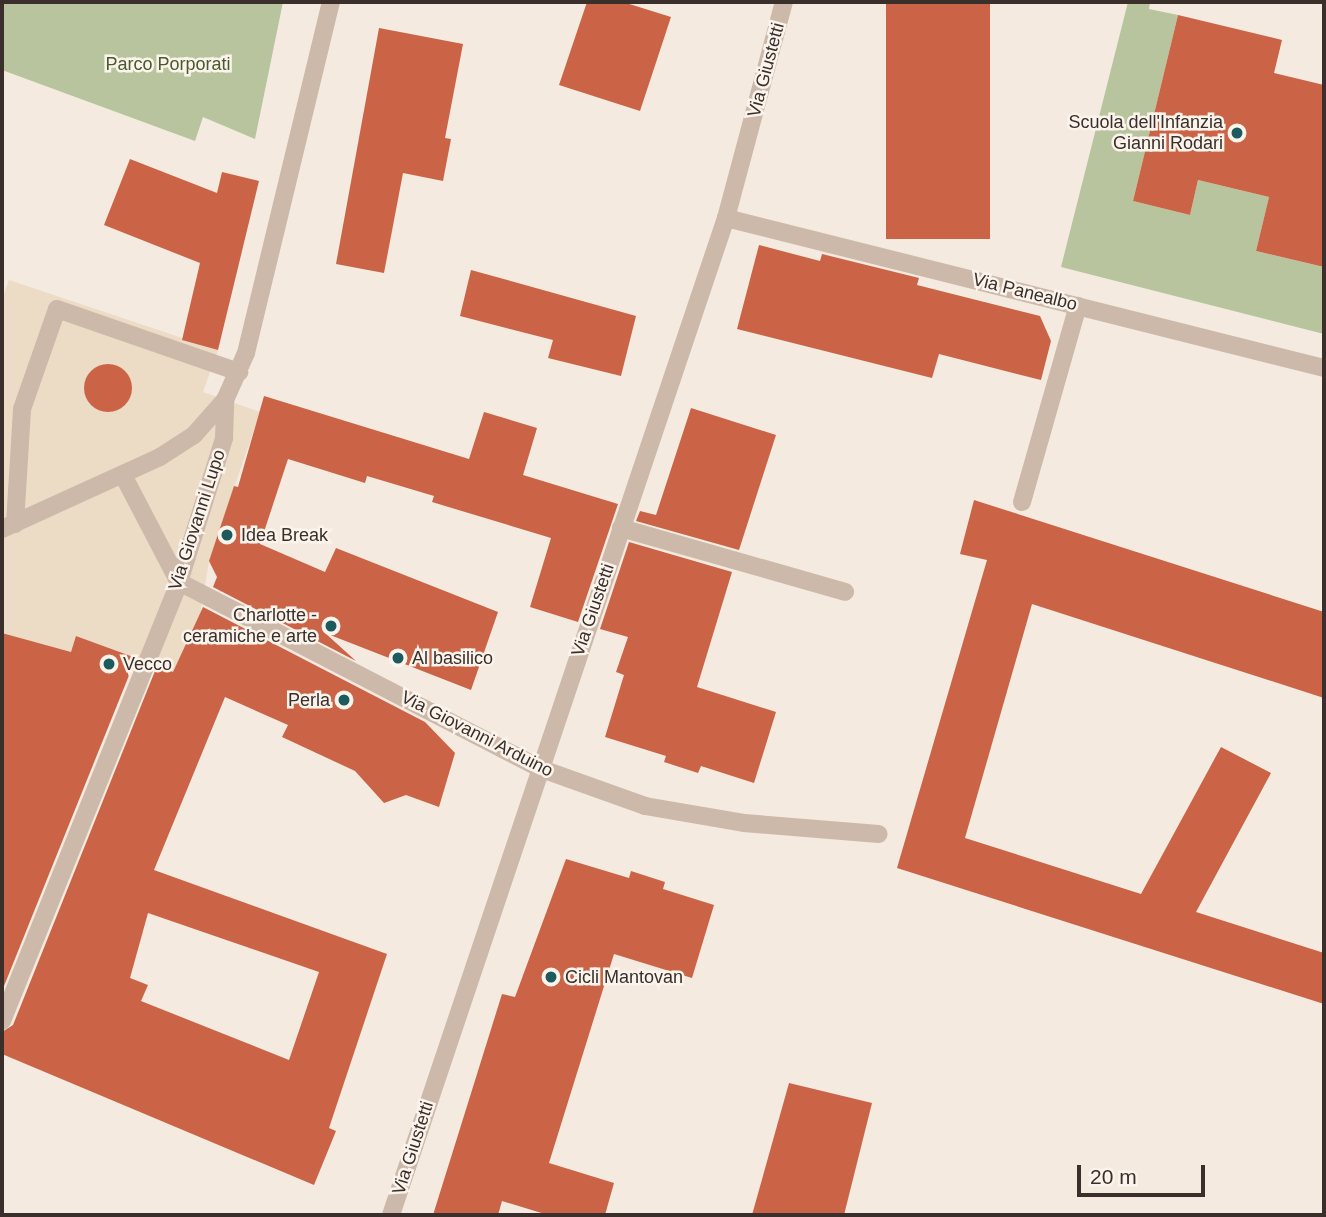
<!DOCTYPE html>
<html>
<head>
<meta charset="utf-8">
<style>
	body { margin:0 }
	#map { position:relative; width:1326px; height:1217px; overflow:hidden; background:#f4eadf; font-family:Helvetica,sans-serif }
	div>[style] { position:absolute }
	.green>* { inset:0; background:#b8c49e }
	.plaza>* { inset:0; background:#ecdbc5 }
	.building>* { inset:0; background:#cb6446; transform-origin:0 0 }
	.round { border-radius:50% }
	.service>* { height:18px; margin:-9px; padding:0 9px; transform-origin:9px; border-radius:9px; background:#cdb9aa }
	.pedestrian>* { height:18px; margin:-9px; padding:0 9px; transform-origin:9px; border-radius:9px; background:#cdb9aa }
	.minor>* { height:18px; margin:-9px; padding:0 9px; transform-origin:9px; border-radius:9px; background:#cdb9aa }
	.dots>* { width:19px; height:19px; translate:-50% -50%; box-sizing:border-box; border:4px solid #fbf4ec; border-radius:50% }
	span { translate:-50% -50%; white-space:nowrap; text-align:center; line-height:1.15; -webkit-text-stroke:5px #fbf4ec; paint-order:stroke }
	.park-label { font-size:18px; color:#495a2c }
	.street-label { font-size:18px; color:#3a2f2a }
	.poi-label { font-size:18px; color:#3a2f2a }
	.right { translate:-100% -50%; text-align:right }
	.left { translate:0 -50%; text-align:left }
	.frame { position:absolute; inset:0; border:4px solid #3a2f2a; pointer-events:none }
	.scale { position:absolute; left:1077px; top:1165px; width:128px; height:32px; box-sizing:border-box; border:4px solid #3a2f2a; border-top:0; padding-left:9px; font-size:21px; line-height:24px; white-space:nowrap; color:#3a2f2a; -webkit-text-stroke:5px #fbf4ec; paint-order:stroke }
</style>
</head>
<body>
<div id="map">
	<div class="green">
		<div style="clip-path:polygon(2px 2px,283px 2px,255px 139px,203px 117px,195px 141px,2px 70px)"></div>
		<div style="clip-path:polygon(1128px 2px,1150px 2px,1149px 9px,1178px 15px,1133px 201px,1190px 215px,1198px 180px,1269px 197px,1256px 251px,1324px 267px,1324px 334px,1061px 267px)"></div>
	</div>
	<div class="plaza">
		<div style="clip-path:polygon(9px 280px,218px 350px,203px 392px,260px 412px,209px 561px,200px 615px,173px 673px,77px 636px,71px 652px,2px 633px,2px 300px)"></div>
	</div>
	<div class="building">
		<div style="clip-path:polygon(587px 2px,623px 2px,671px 17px,640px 111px,559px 85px)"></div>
		<div style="left:886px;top:2px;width:104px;height:237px"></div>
		<div style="clip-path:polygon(1178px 15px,1282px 40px,1274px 73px,1324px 85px,1324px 267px,1256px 251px,1269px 197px,1198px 180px,1190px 215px,1133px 201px)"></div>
		<div style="clip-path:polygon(379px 28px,463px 44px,445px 138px,451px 139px,443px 181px,403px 173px,384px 273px,336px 264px)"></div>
		<div style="clip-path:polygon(130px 159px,217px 193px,222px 172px,259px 181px,218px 350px,182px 340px,200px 263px,104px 225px)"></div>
		<div style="clip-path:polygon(759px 245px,820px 261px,822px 254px,919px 278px,917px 285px,1040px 316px,1051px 341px,1041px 380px,939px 354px,932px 378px,737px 329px)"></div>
		<div style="clip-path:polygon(471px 270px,636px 316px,621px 376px,548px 358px,553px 340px,460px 316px)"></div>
		<div class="round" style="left:84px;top:364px;width:48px;height:48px"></div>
		<div style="clip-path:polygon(264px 396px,469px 459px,484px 412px,537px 428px,523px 475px,618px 504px,578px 622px,530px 607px,551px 538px,432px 502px,434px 496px,367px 476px,365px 483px,288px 459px,260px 544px,325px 572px,336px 548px,498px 612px,471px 690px,325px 633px,356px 661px,213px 587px,217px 577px,209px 561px,234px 486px,238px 487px)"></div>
		<div style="clip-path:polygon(691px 408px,776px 435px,739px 550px,636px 521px,640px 511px,656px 515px)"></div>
		<div style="clip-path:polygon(974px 500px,1324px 612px,1324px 698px,1032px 604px,965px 838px,1141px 894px,1221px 747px,1271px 773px,1196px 912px,1324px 953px,1324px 1004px,897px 868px,987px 560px,960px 554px)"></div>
		<div style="clip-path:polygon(629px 542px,732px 572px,697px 687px,776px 712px,754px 783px,701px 766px,698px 773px,664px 762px,666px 756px,605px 737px,624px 675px,616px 672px,628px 637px,600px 629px)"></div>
		<div style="clip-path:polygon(evenodd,203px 607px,425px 722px,455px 753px,439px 807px,406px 795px,384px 803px,355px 771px,282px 737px,288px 725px,225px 697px,154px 870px,387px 954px,329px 1128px,336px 1131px,314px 1185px,2px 1054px,2px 1032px,13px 1025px,157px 666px,173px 672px,203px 607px,148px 913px,319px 972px,289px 1060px,141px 1001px,148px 985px,130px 978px,148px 913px)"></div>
		<div style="clip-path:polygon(2px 633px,71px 652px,76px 636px,136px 658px,2px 991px)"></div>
		<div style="clip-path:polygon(566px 859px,629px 878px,631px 871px,665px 882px,663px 889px,714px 905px,692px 978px,614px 954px,549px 1163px,614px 1183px,605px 1215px,548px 1215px,502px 1201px,498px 1215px,433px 1215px,502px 994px,515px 997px)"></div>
		<div style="clip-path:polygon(789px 1083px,872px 1103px,844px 1215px,752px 1215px)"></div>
	</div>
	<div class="service">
		<div style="left:1022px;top:502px;width:204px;rotate:-74.1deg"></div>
	</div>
	<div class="pedestrian">
		<div style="left:57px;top:309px;width:193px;rotate:19.1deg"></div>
	</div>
	<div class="minor">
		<div style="left:726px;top:218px;width:617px;rotate:14.08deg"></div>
		<div style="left:124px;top:477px;width:119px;rotate:62.4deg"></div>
		<div style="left:15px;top:524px;width:115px;rotate:-86.5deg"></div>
		<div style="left:22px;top:409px;width:106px;rotate:-70.7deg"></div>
		<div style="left:621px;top:528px;width:233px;rotate:15.9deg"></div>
		<div style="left:2px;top:529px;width:174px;rotate:-24.5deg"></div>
		<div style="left:160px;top:457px;width:40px;rotate:-32.9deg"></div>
		<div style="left:194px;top:435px;width:47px;rotate:-48.5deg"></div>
		<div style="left:179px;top:582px;width:405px;rotate:27.3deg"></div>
		<div style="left:539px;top:768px;width:113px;rotate:19.7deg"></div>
		<div style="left:645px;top:806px;width:100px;rotate:9.7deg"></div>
		<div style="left:744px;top:823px;width:135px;rotate:4.7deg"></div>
		<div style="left:2px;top:1021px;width:473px;rotate:-68deg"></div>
		<div style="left:179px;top:582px;width:151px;rotate:-72.6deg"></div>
		<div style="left:224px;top:438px;width:38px;rotate:-88deg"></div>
		<div style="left:225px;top:400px;width:51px;rotate:-65.9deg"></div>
		<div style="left:246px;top:353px;width:361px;rotate:-76.4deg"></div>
		<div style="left:391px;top:1215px;width:1052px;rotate:-71.43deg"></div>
		<div style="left:726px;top:218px;width:224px;rotate:-75deg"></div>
	</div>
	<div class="dots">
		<div style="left:1237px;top:133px;background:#1d5a5e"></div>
		<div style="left:227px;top:535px;background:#1d5a5e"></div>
		<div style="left:331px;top:626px;background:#1d5a5e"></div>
		<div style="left:398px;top:658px;background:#1d5a5e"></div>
		<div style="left:109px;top:664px;background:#1d5a5e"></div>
		<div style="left:344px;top:700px;background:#1d5a5e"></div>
		<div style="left:551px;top:977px;background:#1d5a5e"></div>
	</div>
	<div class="park-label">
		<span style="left:168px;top:64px">Parco Porporati</span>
	</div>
	<div class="street-label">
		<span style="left:766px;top:70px;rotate:-75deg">Via Giustetti</span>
		<span style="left:1025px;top:292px;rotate:14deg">Via Panealbo</span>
		<span style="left:197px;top:520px;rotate:-72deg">Via Giovanni Lupo</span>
		<span style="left:593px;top:610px;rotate:-71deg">Via Giustetti</span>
		<span style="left:477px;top:734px;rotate:27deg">Via Giovanni Arduino</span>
		<span style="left:413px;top:1148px;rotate:-72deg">Via Giustetti</span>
	</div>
	<div class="poi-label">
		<span class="right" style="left:1223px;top:133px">Scuola dell'Infanzia<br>Gianni Rodari</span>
		<span class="left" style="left:241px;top:535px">Idea Break</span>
		<span class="right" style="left:317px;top:626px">Charlotte -<br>ceramiche e arte</span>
		<span class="left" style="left:412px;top:658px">Al basilico</span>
		<span class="left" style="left:123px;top:664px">Vecco</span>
		<span class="right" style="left:330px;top:700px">Perla</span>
		<span class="left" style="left:565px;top:977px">Cicli Mantovan</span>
	</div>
	<div class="frame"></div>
	<div class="scale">20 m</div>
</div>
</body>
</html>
